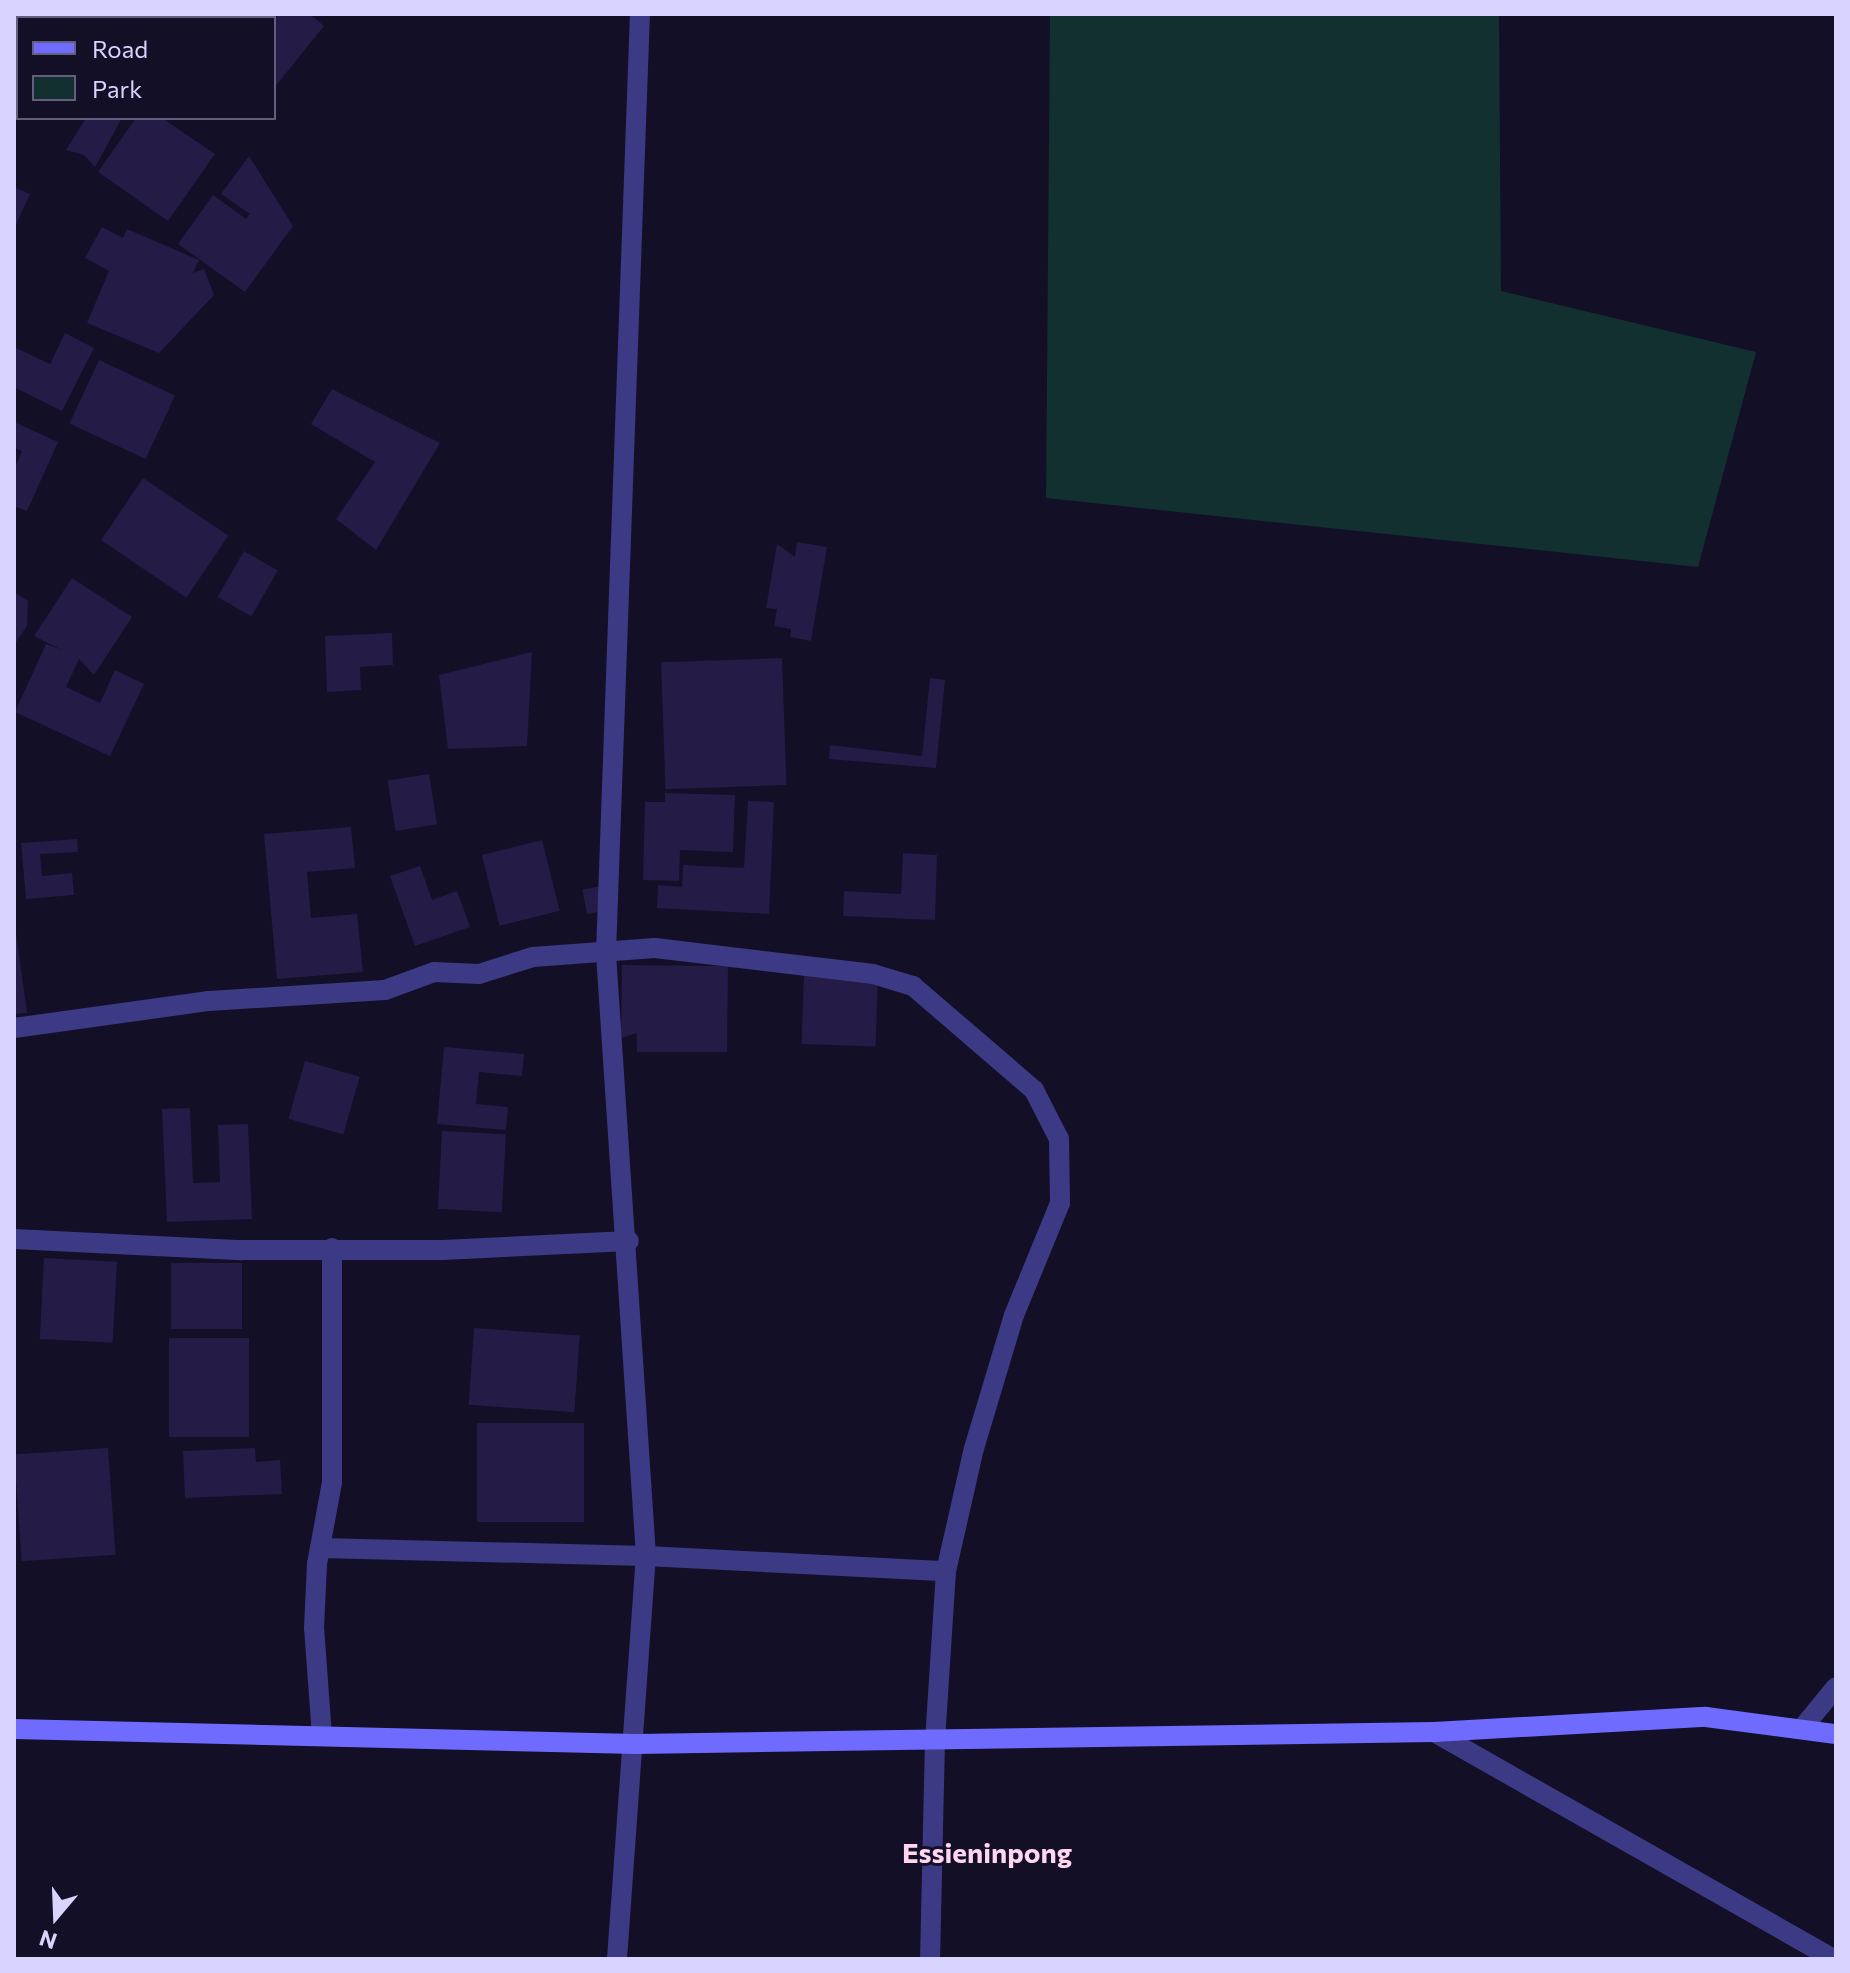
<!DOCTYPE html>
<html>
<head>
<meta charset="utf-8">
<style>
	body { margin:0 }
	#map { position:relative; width:1850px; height:1973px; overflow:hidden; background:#130f26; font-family:Commissioner,sans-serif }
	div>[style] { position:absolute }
	.green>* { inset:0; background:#12302f }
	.building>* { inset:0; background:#241b47; transform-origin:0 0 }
	.street>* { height:20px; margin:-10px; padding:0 10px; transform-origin:10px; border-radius:10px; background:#3d3a85 }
	.secondary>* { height:20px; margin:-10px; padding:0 10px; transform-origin:10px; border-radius:10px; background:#6f6bff }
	span { translate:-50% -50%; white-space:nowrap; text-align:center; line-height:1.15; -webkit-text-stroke:6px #130f26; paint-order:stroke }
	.quarter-label { font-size:28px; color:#ffd6f0; font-weight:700 }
	.frame { position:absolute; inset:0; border:16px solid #d9d4ff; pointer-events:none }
	.legend { position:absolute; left:16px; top:16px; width:260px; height:104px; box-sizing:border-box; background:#130f26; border:2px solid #625e7d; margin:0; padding:10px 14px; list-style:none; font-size:24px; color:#d9d4ff }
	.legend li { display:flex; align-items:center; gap:16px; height:40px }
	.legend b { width:40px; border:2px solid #625e7d }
	.north { position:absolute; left:16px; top:1877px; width:80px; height:80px; -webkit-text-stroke:6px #130f26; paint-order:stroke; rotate:199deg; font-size:22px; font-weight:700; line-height:32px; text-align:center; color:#d9d4ff }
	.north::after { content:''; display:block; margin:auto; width:28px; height:36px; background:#d9d4ff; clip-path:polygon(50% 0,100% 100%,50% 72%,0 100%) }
</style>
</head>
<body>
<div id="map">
	<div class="green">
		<div style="clip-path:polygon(1050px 14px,1499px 14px,1501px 291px,1756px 352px,1698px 567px,1046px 498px)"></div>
	</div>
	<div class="building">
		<div style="clip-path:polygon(279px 14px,310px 14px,324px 26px,274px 88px,274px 20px)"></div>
		<div style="clip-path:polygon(86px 118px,122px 118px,95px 167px,84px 155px,66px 150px)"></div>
		<div style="clip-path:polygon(136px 118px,162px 118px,215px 154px,168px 221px,98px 172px)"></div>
		<div style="clip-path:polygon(249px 156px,293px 226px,245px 292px,178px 244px,213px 195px,246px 219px,250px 214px,221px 194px)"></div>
		<div style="clip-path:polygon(14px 187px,30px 194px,14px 229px)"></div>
		<div style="clip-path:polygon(102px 227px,123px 238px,127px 229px,199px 260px,193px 273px,204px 269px,214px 295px,159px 353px,87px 323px,109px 271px,85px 258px)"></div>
		<div style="clip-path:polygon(65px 333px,94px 348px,62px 411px,14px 387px,14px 347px,50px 364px)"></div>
		<div style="left:99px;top:360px;width:84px;height:70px;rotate:25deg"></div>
		<div style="clip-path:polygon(332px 389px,440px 443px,376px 550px,336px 519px,375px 462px,311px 424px)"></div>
		<div style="clip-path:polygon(14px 422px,58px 442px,27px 511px,14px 506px,14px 470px,22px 451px,14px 448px)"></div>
		<div style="left:143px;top:478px;width:103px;height:75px;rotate:34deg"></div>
		<div style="clip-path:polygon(797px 542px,827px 547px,811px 641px,790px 637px,791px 629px,774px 626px,777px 609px,766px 608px,777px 544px,795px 557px)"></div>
		<div style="left:244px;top:551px;width:39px;height:53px;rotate:30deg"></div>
		<div style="clip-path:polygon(72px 578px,132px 617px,94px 675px,79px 659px,66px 687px,100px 703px,115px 670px,144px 684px,110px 756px,15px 712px,46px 644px,62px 650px,34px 636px)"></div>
		<div style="clip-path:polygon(14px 592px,28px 601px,27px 626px,14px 645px)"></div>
		<div style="clip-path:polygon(392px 633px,393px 665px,360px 667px,361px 690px,327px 692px,325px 636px)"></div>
		<div style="clip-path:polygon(532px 652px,527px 746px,448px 749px,439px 675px)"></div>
		<div style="left:782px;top:658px;width:127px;height:121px;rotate:88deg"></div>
		<div style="clip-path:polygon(930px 678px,945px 680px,936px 768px,829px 759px,830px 745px,922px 756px)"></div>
		<div style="left:429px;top:774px;width:51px;height:42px;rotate:81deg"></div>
		<div style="clip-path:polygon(665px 793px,735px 795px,733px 852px,680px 850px,679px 881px,643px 880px,645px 802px,665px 802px)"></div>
		<div style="clip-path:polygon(748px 801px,774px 802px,769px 914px,657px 908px,658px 885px,682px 887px,683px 865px,744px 868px)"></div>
		<div style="clip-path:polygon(351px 827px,355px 868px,307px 872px,311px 918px,357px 914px,363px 972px,277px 979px,264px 834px)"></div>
		<div style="clip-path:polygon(77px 839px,78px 852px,40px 854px,42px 876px,72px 873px,74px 895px,26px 899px,21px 843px)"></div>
		<div style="left:542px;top:840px;width:73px;height:62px;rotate:76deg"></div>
		<div style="clip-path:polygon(903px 853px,937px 855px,935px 920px,843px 916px,844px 891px,901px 894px)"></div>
		<div style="clip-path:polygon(420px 866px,432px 900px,457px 891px,470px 927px,415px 946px,390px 876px)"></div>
		<div style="left:601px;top:886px;width:25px;height:19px;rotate:79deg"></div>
		<div style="clip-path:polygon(14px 918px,27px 1013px,14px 1014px)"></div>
		<div style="clip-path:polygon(622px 965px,728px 966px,727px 1052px,637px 1052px,637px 1033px,621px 1038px)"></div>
		<div style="left:804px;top:974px;width:74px;height:70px;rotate:2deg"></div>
		<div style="clip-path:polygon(444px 1047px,524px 1054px,522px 1076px,479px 1072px,476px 1104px,508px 1107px,506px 1130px,437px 1124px)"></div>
		<div style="left:305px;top:1061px;width:57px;height:60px;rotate:16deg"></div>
		<div style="clip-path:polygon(190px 1108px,193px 1183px,220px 1182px,218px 1125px,248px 1124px,252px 1219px,167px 1222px,162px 1109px)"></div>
		<div style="left:442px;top:1131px;width:64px;height:78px;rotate:3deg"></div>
		<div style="left:44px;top:1258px;width:73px;height:81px;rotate:3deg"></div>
		<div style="left:171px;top:1263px;width:71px;height:66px"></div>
		<div style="left:474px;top:1328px;width:106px;height:77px;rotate:4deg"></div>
		<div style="left:169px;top:1338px;width:80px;height:99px"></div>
		<div style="left:477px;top:1423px;width:107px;height:99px"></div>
		<div style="left:108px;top:1448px;width:107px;height:94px;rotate:86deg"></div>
		<div style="clip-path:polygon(255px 1448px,256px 1462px,280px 1460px,282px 1494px,185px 1498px,183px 1451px)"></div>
	</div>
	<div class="street">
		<div style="left:14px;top:1028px;width:197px;rotate:-7.9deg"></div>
		<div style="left:209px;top:1001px;width:176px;rotate:-3.6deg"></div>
		<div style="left:385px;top:990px;width:52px;rotate:-20.2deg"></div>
		<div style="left:434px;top:972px;width:45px;rotate:2.5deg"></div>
		<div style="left:479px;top:974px;width:57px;rotate:-17.5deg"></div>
		<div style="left:533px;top:957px;width:122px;rotate:-4.2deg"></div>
		<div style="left:655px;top:948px;width:220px;rotate:6.8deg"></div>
		<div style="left:873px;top:974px;width:42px;rotate:16.7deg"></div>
		<div style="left:913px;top:986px;width:160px;rotate:40.7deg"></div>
		<div style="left:1034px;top:1090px;width:55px;rotate:63deg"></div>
		<div style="left:1059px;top:1139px;width:64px;rotate:89.1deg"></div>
		<div style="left:1060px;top:1203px;width:121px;rotate:112.3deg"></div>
		<div style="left:1014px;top:1315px;width:139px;rotate:106.7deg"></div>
		<div style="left:974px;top:1448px;width:126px;rotate:102.8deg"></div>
		<div style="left:946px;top:1571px;width:169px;rotate:93.7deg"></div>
		<div style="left:935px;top:1740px;width:219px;rotate:91.3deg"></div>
		<div style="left:14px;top:1239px;width:228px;rotate:2.8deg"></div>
		<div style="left:242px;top:1250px;width:201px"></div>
		<div style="left:443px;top:1250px;width:186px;rotate:-2.8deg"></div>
		<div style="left:320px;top:1548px;width:326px;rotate:1.4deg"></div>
		<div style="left:646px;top:1556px;width:300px;rotate:2.9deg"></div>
		<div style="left:1804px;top:1726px;width:50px;rotate:-50.6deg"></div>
		<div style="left:1434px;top:1732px;width:460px;rotate:29.6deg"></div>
		<div style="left:322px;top:1736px;width:108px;rotate:-94.2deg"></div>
		<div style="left:314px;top:1628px;width:64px;rotate:-87.3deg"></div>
		<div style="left:317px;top:1564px;width:83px;rotate:-79.6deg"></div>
		<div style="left:332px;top:1482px;width:234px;rotate:-90deg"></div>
		<div style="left:617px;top:1959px;width:404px;rotate:-85.9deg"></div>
		<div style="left:646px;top:1556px;width:604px;rotate:-93.8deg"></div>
		<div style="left:606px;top:953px;width:940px;rotate:-87.93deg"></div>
	</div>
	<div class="secondary">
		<div style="left:14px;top:1729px;width:622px;rotate:1.38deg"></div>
		<div style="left:636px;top:1744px;width:798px;rotate:-0.86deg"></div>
		<div style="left:1434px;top:1732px;width:272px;rotate:-3.2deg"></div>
		<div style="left:1706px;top:1717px;width:131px;rotate:7.5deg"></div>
	</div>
	<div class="quarter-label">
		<span style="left:987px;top:1852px">Essieninpong</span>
	</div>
	<div class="frame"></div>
	<ul class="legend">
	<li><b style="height:10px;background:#6f6bff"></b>Road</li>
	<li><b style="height:22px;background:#12302f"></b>Park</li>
	</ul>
	<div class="north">N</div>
</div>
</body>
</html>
